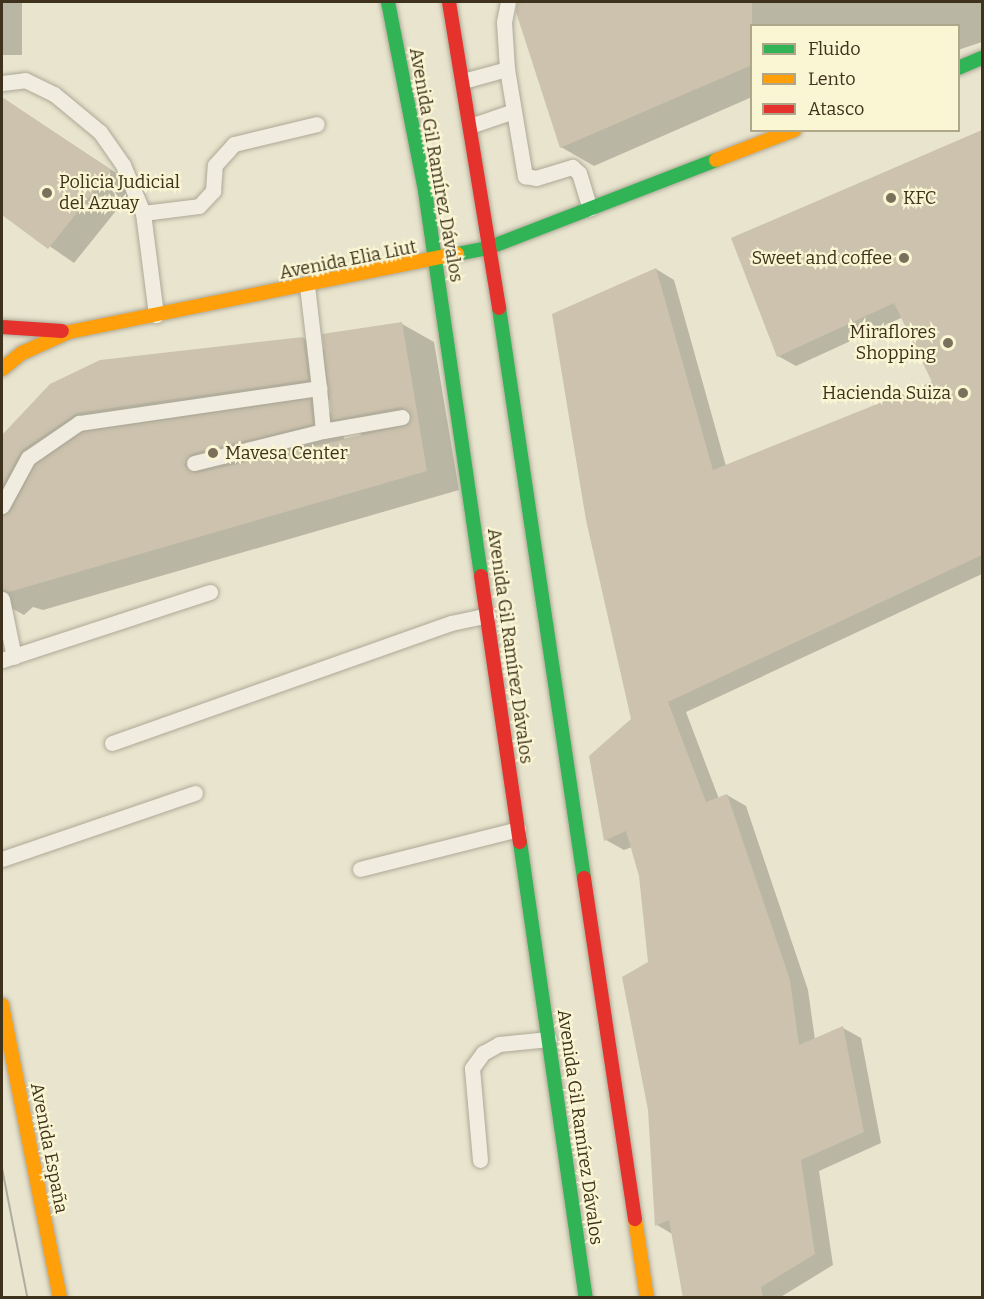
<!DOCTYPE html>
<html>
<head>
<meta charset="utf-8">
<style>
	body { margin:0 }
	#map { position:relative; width:984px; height:1299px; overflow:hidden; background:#e8e4cd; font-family:Bitter,serif }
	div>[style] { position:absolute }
	.shadow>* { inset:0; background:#0003; transform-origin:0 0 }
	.building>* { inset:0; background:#ccc2ad }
	.roads { filter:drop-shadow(0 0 2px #ada897) drop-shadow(0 0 2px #ada897) }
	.lane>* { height:15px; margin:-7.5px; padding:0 7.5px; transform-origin:7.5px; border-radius:7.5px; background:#f0ede0 }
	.fast>* { height:14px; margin:-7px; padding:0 7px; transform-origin:7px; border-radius:7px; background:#30b455 }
	.slow>* { height:14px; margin:-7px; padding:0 7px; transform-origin:7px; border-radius:7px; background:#ff9f0a }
	.jam>* { height:14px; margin:-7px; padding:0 7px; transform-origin:7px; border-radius:7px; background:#e5322d }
	.tram>* { height:1.5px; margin:-0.75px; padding:0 0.75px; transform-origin:0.75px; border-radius:0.75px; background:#afaca1 }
	.dots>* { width:16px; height:16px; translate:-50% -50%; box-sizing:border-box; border:3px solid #faf5d3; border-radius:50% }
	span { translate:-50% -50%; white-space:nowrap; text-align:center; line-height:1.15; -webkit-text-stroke:4.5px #faf5d3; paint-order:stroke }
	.street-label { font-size:18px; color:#3e321d }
	.poi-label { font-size:18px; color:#3e321d }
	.left { translate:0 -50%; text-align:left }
	.right { translate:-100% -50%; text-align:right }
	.frame { position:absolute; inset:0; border:3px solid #3e321d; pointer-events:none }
	.legend { position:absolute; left:750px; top:24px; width:210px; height:108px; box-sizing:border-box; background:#faf5d3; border:2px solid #afa78a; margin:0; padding:8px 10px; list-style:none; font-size:18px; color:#3e321d }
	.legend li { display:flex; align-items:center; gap:12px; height:30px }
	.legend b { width:30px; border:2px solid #afa78a }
</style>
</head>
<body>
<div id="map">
	<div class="shadow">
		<div style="left:2px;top:2px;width:20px;height:53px"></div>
		<div style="clip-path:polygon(519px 2px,982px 2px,982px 42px,958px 50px,958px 26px,752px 26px,752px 97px,594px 166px,561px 147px)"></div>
		<div style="clip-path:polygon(2px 98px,136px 186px,74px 263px,2px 213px)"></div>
		<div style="clip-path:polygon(982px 131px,982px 574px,686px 712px,719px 799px,727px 795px,746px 806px,808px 990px,815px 1040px,843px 1028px,861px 1038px,881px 1143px,819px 1171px,833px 1265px,779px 1298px,685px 1298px,674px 1235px,657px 1225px,650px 1110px,650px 963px,641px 876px,632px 847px,624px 850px,606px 840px,632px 720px,656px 269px,674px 280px,726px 466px,934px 383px,903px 317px,796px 366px,778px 356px,733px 238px)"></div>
		<div style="clip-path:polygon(evenodd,402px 324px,434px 342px,459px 490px,43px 610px,33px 607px,24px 615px,2px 603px,2px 437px,51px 385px,303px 338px,326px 351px,402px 324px,331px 399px,333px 414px,312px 402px,331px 399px,402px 324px,343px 424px,362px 435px,344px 439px,343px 424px)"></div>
	</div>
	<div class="building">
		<div style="clip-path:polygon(517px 2px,752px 2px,752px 65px,560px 148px,516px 12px)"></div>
		<div style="clip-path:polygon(2px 97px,111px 170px,48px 249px,2px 215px)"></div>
		<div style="clip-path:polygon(982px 130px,982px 555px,668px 702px,706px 802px,727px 794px,790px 980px,799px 1045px,843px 1026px,864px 1132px,801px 1160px,815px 1254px,761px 1287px,763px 1298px,683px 1298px,669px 1220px,655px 1226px,648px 1110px,622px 977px,648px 962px,639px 876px,626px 831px,604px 841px,589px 756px,631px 719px,586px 520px,552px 314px,656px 268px,713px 470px,932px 382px,894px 303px,777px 357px,731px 238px)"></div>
		<div style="clip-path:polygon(402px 322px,427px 471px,9px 592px,2px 589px,2px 516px,11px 511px,35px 465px,83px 432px,310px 399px,313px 424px,191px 454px,184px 465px,196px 473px,408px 425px,411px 415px,401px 407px,332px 420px,322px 334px)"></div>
		<div style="clip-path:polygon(303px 337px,308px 380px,77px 413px,22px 450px,2px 486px,2px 435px,50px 384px,100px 360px)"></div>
	</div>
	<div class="roads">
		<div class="lane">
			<div style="left:507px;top:69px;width:109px;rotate:80.5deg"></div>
			<div style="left:525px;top:176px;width:11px;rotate:10deg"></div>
			<div style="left:536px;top:178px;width:38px;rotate:-17deg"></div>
			<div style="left:572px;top:167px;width:9px;rotate:41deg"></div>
			<div style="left:579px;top:173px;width:37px;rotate:73deg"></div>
			<div style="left:463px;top:81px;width:46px;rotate:-15.3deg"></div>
			<div style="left:507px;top:69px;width:47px;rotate:-93.7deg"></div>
			<div style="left:504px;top:22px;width:20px;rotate:-79deg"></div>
			<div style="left:2px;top:83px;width:23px;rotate:-7deg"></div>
			<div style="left:25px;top:80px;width:32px;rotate:26deg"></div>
			<div style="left:54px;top:94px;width:60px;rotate:39.6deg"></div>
			<div style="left:100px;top:132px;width:40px;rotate:55.1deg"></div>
			<div style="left:123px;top:165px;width:52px;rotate:67.4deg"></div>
			<div style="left:143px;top:213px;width:103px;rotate:82.7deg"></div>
			<div style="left:470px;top:126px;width:46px;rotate:-18.8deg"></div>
			<div style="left:143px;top:213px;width:56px;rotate:-7.1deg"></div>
			<div style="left:199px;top:206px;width:21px;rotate:-47deg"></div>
			<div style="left:213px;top:191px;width:26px;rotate:-86deg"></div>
			<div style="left:215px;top:165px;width:28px;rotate:-48deg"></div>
			<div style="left:234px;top:144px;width:85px;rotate:-13.5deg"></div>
			<div style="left:319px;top:388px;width:43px;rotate:84.7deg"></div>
			<div style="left:323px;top:431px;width:80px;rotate:-10deg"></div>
			<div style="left:194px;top:463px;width:133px;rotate:-13.9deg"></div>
			<div style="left:2px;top:506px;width:55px;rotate:-61.6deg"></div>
			<div style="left:28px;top:458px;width:62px;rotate:-34.5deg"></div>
			<div style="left:79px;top:423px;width:243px;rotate:-8.3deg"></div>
			<div style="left:319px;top:388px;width:103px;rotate:-96.7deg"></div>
			<div style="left:2px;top:599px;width:59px;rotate:78.3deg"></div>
			<div style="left:2px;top:660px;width:219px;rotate:-18.1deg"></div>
			<div style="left:112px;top:743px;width:360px;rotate:-19.5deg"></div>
			<div style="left:451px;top:623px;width:38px;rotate:-12deg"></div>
			<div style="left:2px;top:859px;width:204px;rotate:-18.9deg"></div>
			<div style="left:360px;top:869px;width:163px;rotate:-14.2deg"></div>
			<div style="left:480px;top:1160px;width:92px;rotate:-95deg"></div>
			<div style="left:472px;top:1068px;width:19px;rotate:-54deg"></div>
			<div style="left:483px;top:1053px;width:18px;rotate:-29deg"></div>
			<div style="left:499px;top:1044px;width:50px;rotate:-5.7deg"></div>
		</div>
		<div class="fast">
			<div style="left:388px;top:2px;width:193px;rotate:78.9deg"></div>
			<div style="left:425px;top:191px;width:389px;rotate:81.7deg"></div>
			<div style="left:958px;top:68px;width:26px;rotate:-23deg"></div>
			<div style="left:457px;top:254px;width:32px;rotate:-11deg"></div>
			<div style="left:488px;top:248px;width:244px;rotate:-21.1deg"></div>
			<div style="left:499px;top:308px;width:576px;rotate:81.52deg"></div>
			<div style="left:520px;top:842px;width:461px;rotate:81.8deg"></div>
		</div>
		<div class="slow">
			<div style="left:716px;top:160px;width:84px;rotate:-21deg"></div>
			<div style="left:2px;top:369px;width:26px;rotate:-39deg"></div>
			<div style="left:22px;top:353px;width:51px;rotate:-24.1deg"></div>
			<div style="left:69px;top:332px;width:396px;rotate:-11.4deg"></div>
			<div style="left:2px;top:1005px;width:299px;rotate:78.8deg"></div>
			<div style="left:635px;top:1219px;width:80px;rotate:81.4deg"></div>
		</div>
		<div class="jam">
			<div style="left:449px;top:2px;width:310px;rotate:80.7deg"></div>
			<div style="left:2px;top:327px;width:60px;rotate:3.8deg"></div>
			<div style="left:481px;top:576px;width:269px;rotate:81.7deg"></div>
			<div style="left:584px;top:878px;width:345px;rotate:81.5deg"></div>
		</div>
	</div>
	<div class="tram">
		<div style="left:2px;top:1166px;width:135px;rotate:78.9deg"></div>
	</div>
	<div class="dots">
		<div style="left:47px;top:193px;background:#7a705b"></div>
		<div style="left:891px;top:198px;background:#7a705b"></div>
		<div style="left:904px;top:258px;background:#7a705b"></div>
		<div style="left:948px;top:343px;background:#7a705b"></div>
		<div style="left:963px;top:393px;background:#7a705b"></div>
		<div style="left:213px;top:453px;background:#7a705b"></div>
	</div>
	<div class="street-label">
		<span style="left:436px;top:165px;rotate:80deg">Avenida Gil Ramírez Dávalos</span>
		<span style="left:348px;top:260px;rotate:-11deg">Avenida Elia Liut</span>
		<span style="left:510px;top:646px;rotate:82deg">Avenida Gil Ramírez Dávalos</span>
		<span style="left:580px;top:1127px;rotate:82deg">Avenida Gil Ramírez Dávalos</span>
		<span style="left:49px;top:1148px;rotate:79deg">Avenida España</span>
	</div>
	<div class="poi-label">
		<span class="left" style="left:59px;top:193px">Policia Judicial<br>del Azuay</span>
		<span class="left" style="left:903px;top:198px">KFC</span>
		<span class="right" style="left:892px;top:258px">Sweet and coffee</span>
		<span class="right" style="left:936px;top:343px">Miraflores<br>Shopping</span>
		<span class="right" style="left:951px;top:393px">Hacienda Suiza</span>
		<span class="left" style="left:225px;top:453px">Mavesa Center</span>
	</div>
	<div class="frame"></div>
	<ul class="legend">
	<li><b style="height:8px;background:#30b455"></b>Fluido</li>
	<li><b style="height:8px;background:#ff9f0a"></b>Lento</li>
	<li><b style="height:8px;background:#e5322d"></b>Atasco</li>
	</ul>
</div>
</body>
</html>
